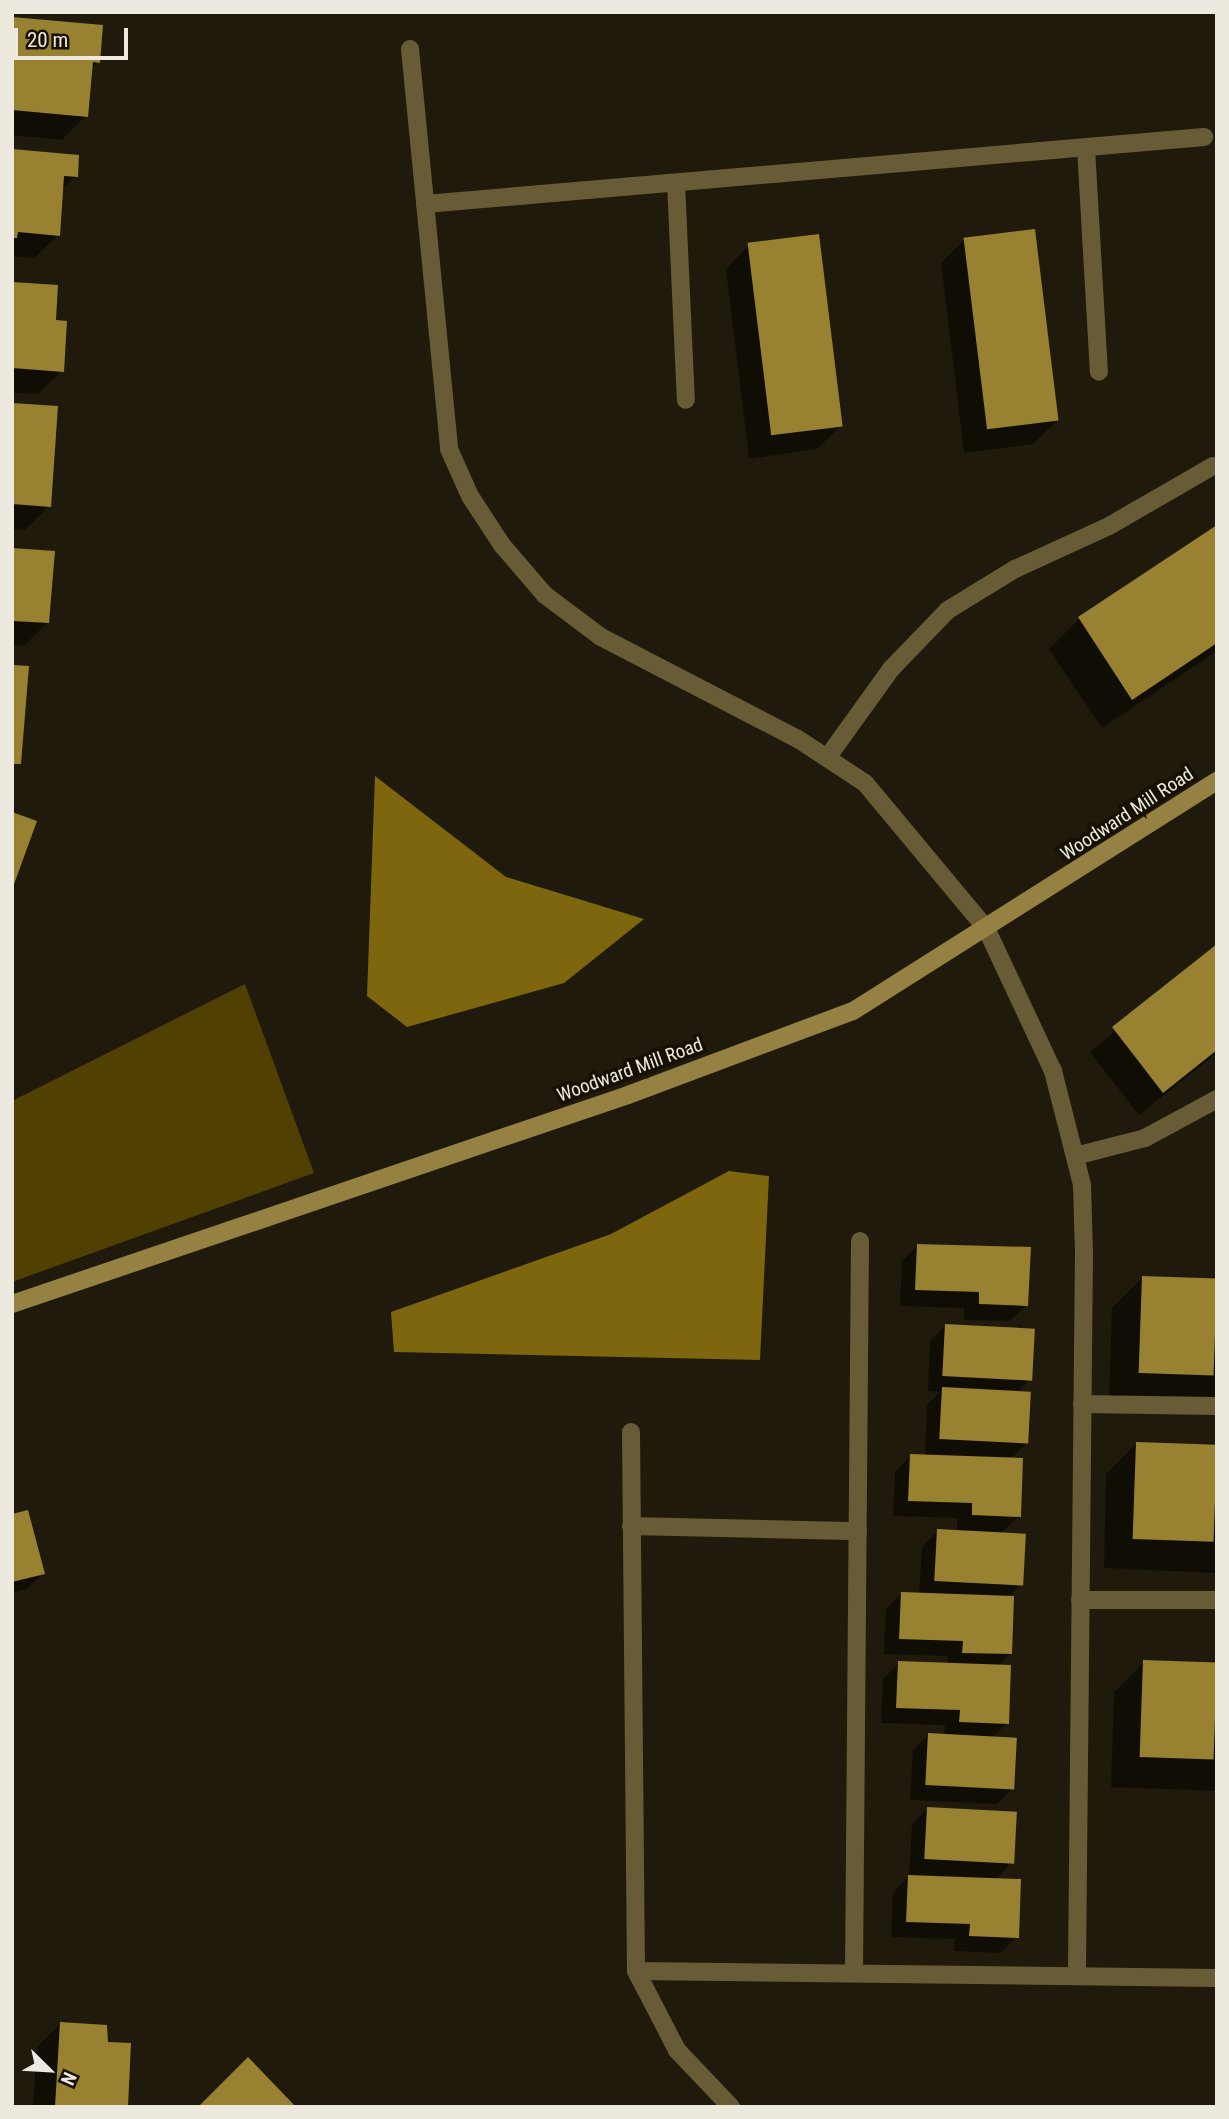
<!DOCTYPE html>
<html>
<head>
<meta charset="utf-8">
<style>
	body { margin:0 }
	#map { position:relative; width:1229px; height:2119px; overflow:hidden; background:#1f1a0b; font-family:"Roboto Condensed",sans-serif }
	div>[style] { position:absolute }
	.forest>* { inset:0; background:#504001 }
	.water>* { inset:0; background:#7d660d }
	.shadow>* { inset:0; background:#0007 }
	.building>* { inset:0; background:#988131; transform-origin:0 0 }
	.lane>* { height:18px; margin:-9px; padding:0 9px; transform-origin:9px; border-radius:9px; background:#685c36 }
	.street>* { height:18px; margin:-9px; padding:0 9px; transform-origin:9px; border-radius:9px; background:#685c36 }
	.secondary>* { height:18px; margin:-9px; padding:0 9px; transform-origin:9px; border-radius:9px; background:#958142 }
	span { translate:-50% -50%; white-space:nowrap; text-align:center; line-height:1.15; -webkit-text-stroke:7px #161104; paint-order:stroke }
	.street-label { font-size:19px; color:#ede9df }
	.frame { position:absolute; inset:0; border:14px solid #ede9df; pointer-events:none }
	.north { position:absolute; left:14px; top:2035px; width:70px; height:70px; -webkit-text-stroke:5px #161104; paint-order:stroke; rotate:114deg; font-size:19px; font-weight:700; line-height:28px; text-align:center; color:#ede9df }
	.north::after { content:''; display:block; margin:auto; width:24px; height:32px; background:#ede9df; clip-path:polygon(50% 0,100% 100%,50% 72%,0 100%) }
	.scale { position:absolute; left:14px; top:28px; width:114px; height:32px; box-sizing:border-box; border:4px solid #ede9df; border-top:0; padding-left:9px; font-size:21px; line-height:24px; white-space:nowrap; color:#ede9df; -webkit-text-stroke:5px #161104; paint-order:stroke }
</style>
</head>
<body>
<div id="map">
	<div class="forest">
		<div style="clip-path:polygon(245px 984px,314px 1173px,12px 1282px,12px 1101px)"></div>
	</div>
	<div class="water">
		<div style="clip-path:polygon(375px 776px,506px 877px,644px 919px,564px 983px,407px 1027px,367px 996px)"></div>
		<div style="clip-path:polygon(729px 1171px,769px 1176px,760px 1360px,394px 1352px,391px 1312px,611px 1234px)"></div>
	</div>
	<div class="shadow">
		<div style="clip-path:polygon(12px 19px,98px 62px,91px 69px,86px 116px,62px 140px,12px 135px)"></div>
		<div style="clip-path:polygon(12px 151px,76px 176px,61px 191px,58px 235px,34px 258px,12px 256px)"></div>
		<div style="clip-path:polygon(964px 240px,1057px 421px,1033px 444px,964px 453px,941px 263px)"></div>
		<div style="clip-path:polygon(749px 245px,841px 426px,817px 449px,749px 459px,726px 269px)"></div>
		<div style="clip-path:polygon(12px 284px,54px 322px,62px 371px,38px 394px,12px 393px)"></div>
		<div style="clip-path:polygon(12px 405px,49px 506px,25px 530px,12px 529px)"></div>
		<div style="clip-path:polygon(1217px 527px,1217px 651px,1102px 728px,1049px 649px,1079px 619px)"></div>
		<div style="clip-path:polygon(12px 549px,47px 623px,24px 646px,12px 645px)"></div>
		<div style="clip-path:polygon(1217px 946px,1217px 1053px,1139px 1115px,1090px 1052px)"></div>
		<div style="clip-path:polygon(918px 1245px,1026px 1305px,1010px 1321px,964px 1320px,964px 1308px,900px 1306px,902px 1261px)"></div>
		<div style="clip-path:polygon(1142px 1278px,1217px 1281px,1217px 1406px,1109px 1402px,1112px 1308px)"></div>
		<div style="clip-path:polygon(946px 1325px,1030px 1379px,1017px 1392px,1027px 1442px,1010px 1460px,1019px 1516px,1001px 1533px,1021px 1584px,1008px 1598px,1010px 1654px,997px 1667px,1007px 1723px,993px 1737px,1013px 1788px,997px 1804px,910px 1800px,913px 1750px,929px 1734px,944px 1735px,945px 1725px,881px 1723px,883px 1679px,899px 1663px,947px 1665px,948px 1656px,884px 1654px,886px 1609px,901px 1594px,919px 1594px,922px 1547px,938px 1531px,957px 1532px,957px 1518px,893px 1516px,895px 1472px,911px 1456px,925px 1456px,927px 1405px,940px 1392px,928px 1391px,930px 1341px)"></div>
		<div style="clip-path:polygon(1136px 1444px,1217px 1447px,1217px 1573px,1104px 1568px,1106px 1474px)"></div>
		<div style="clip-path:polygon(12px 1516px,43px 1573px,27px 1589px,12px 1593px)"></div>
		<div style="clip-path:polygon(1144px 1662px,1217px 1665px,1217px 1791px,1111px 1787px,1114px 1692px)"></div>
		<div style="clip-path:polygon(928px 1808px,1012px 1862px,995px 1880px,1017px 1937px,1001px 1953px,954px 1951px,955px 1939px,891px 1937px,893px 1893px,909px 1876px,912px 1824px)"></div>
		<div style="clip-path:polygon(60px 2024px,107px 2044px,126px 2107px,33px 2107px,37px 2047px)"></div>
	</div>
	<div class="building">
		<div style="clip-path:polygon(12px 17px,103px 25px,100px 63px,93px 62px,88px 117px,12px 110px)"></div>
		<div style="clip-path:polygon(12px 149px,79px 155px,78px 177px,64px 176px,60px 236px,18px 232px,17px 238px,12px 238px)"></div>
		<div style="left:1035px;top:229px;width:193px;height:72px;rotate:83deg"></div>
		<div style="left:819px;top:234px;width:194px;height:72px;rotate:83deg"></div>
		<div style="clip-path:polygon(12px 282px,58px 285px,56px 320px,67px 321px,64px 372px,12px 368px)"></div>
		<div style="clip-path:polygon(12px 403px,58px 406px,51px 507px,12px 504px)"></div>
		<div style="clip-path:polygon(1217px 525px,1217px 643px,1132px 700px,1078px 617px)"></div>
		<div style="clip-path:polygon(12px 548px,55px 551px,49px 623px,12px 621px)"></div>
		<div style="clip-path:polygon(12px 665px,29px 666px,21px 764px,12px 764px)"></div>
		<div style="clip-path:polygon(12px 812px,37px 821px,13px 887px,12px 887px)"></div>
		<div style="clip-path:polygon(1217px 944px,1217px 1050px,1163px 1093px,1112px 1027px)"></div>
		<div style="clip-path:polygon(917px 1244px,1031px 1247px,1028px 1306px,979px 1304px,979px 1292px,915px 1290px)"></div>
		<div style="left:1142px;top:1276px;width:75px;height:97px;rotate:2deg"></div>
		<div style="left:945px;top:1324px;width:90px;height:52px;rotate:3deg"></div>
		<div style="left:942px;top:1387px;width:89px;height:52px;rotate:3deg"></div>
		<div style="left:1136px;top:1442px;width:81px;height:97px;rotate:2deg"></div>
		<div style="clip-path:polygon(910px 1454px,1023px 1458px,1021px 1517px,972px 1515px,972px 1503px,908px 1501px)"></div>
		<div style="clip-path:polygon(28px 1510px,45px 1574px,12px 1582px,12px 1514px)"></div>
		<div style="left:937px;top:1529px;width:89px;height:52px;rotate:3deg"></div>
		<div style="clip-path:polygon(901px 1592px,1014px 1596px,1012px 1654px,962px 1653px,963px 1641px,899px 1639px)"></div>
		<div style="left:1143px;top:1660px;width:74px;height:97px;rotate:2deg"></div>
		<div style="clip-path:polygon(898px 1661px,1011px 1665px,1009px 1724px,959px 1722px,960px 1710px,896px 1708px)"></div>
		<div style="left:928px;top:1733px;width:89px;height:52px;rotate:3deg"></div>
		<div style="left:927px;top:1807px;width:90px;height:52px;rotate:3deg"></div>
		<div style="clip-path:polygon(908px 1875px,1021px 1879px,1019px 1938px,969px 1936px,970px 1924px,906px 1922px)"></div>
		<div style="clip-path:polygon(60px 2022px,107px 2025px,108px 2042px,131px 2043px,128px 2107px,55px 2107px)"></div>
		<div style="clip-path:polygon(248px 2057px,296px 2107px,198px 2107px)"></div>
	</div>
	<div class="lane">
		<div style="left:1086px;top:148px;width:224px;rotate:86.7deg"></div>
		<div style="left:676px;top:183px;width:217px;rotate:87.4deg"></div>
		<div style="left:827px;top:758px;width:110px;rotate:-54.3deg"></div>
		<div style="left:891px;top:669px;width:82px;rotate:-46deg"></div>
		<div style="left:948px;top:610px;width:79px;rotate:-31.5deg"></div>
		<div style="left:1015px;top:569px;width:103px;rotate:-24.6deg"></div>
		<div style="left:1109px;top:526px;width:120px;rotate:-30deg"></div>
		<div style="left:1082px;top:1404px;width:135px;rotate:0.8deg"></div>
		<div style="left:631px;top:1526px;width:227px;rotate:1.3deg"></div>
		<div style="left:1080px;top:1600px;width:137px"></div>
		<div style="left:854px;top:1972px;width:731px;rotate:-89.53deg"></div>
	</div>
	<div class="street">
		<div style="left:410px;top:49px;width:402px;rotate:84.4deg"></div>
		<div style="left:449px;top:449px;width:51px;rotate:65.9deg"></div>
		<div style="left:470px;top:496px;width:59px;rotate:56.9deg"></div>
		<div style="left:502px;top:545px;width:66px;rotate:49.3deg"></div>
		<div style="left:545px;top:595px;width:70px;rotate:36.9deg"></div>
		<div style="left:601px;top:637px;width:222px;rotate:27.4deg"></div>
		<div style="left:798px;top:739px;width:80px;rotate:33.3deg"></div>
		<div style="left:865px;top:783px;width:189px;rotate:50.2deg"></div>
		<div style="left:986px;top:928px;width:158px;rotate:64.9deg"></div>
		<div style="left:1053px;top:1071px;width:118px;rotate:75.7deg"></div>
		<div style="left:1082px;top:1185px;width:67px;rotate:88.3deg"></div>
		<div style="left:1084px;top:1252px;width:721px;rotate:90.56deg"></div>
		<div style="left:425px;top:204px;width:782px;rotate:-4.92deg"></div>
		<div style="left:1075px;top:1156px;width:72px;rotate:-14.4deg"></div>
		<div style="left:1145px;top:1138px;width:82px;rotate:-28.4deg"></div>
		<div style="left:631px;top:1432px;width:539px;rotate:89.47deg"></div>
		<div style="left:731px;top:2107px;width:79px;rotate:-133.5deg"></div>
		<div style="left:677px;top:2050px;width:89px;rotate:-117.4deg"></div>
		<div style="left:636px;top:1971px;width:581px;rotate:0.69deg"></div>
	</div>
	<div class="secondary">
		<div style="left:12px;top:1304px;width:650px;rotate:-18.74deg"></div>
		<div style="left:628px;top:1095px;width:240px;rotate:-20.5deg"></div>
		<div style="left:853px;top:1011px;width:431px;rotate:-32.3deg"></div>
	</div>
	<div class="street-label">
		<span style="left:1127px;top:814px;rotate:-33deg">Woodward Mill Road</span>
		<span style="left:630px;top:1070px;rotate:-20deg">Woodward Mill Road</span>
	</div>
	<div class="frame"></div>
	<div class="north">N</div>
	<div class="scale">20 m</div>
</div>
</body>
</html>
